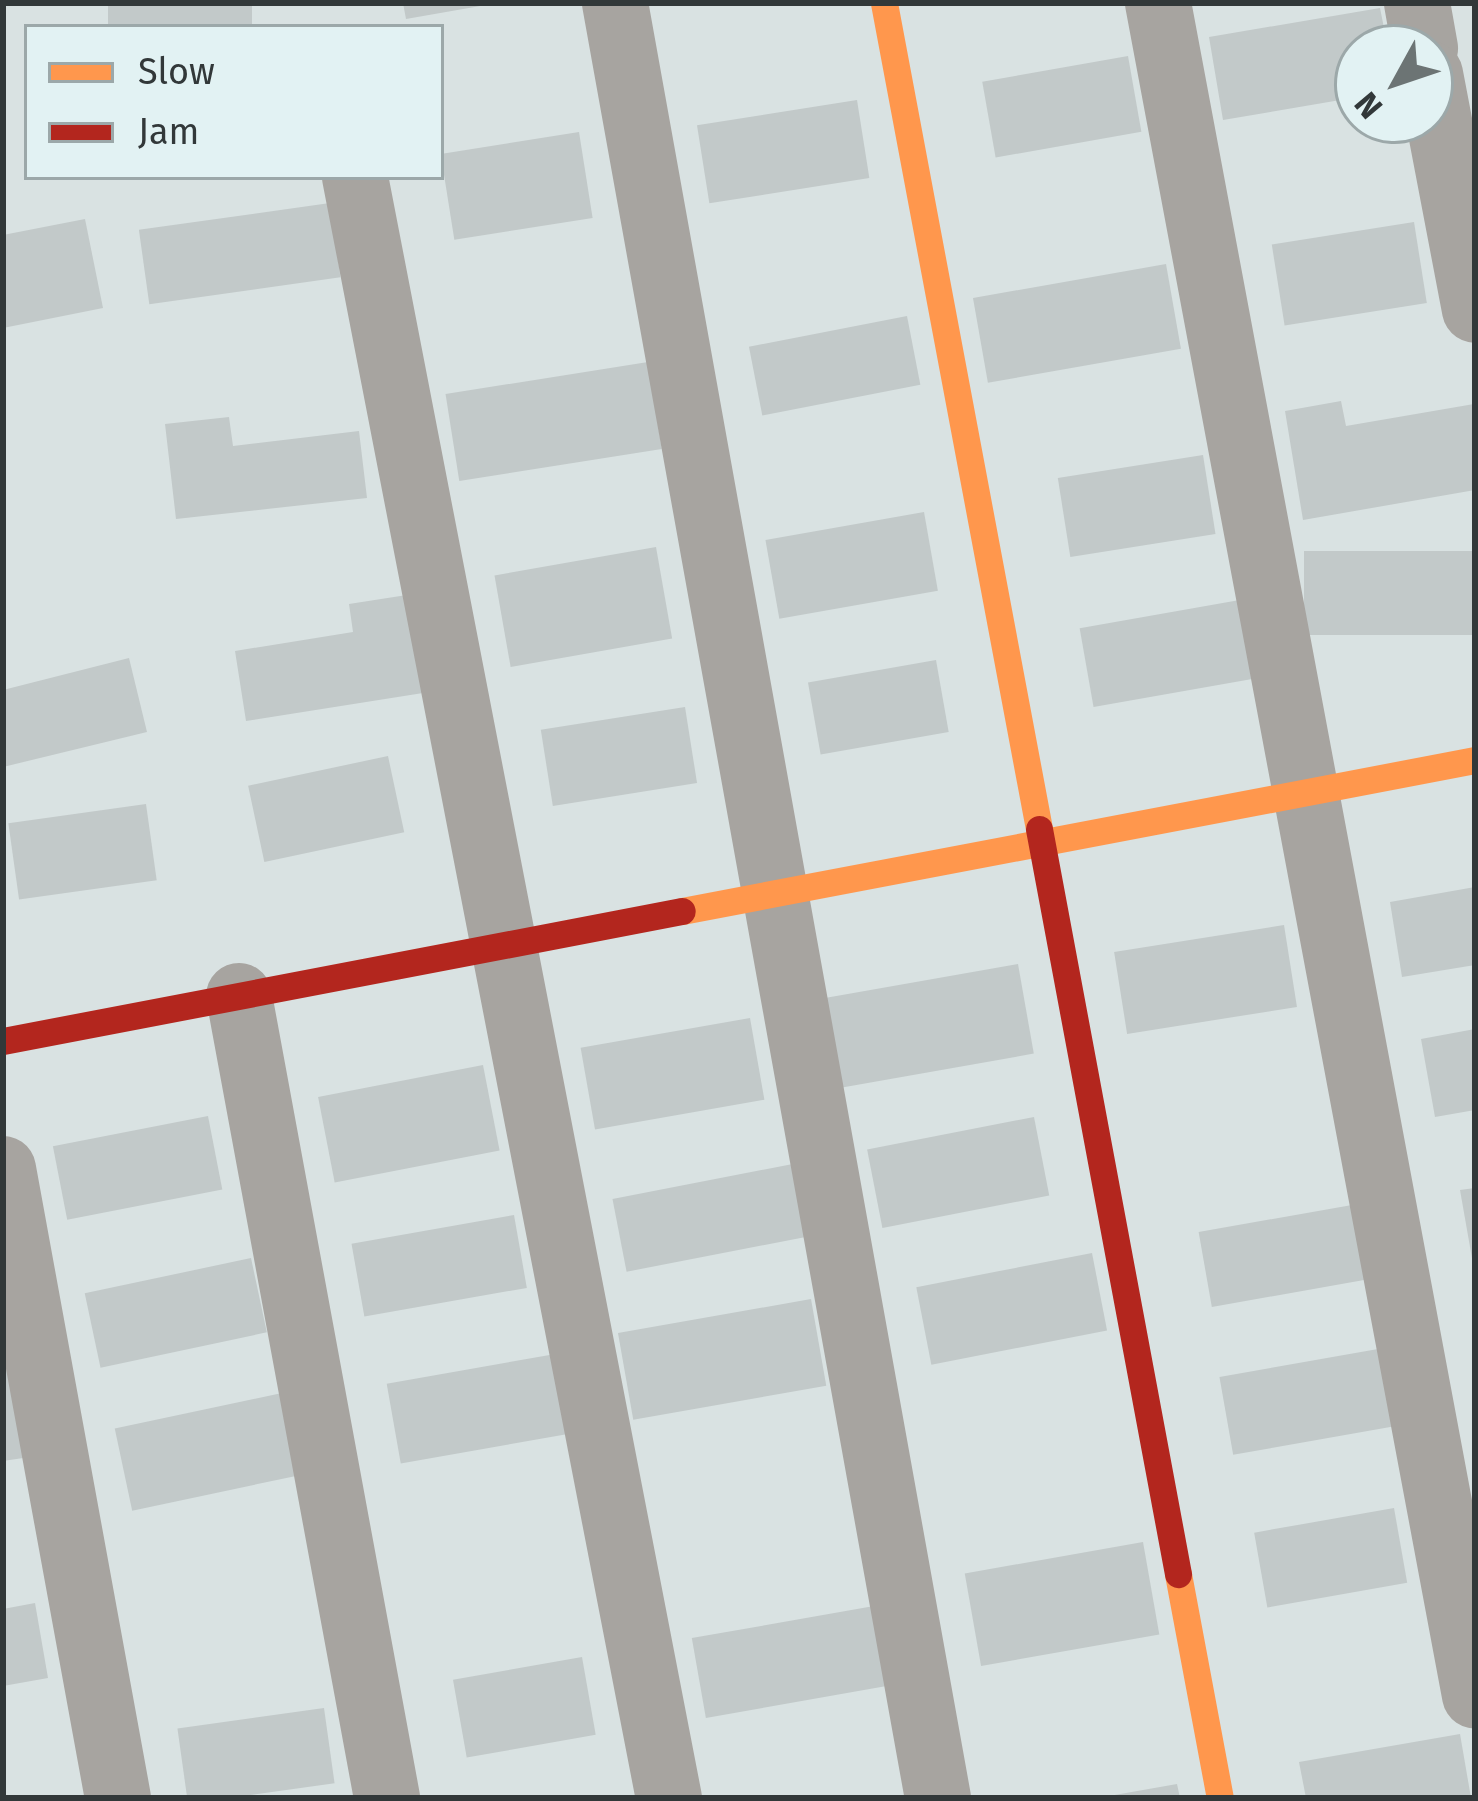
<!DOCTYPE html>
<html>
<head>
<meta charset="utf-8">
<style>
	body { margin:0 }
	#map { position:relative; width:1478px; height:1801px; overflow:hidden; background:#d9e2e2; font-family:"Fira Sans",sans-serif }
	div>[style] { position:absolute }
	.building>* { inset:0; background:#c2c9c9; transform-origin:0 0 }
	.street>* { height:66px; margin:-33px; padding:0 33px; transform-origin:33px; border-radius:33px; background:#a7a4a0 }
	.slow>* { height:27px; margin:-13.5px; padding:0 13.5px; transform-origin:13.5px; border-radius:13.5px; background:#ff974d }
	.jam>* { height:27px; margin:-13.5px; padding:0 13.5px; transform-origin:13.5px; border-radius:13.5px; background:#b3261e }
	span { translate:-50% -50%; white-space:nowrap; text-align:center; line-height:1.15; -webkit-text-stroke:9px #e2f2f3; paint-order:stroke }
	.frame { position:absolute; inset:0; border:6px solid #323839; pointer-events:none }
	.legend { position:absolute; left:24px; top:24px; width:420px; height:156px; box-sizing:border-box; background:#e2f2f3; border:3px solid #9ca8a9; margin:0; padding:15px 21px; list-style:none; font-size:36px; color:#323839 }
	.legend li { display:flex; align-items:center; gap:24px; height:60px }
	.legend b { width:60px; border:3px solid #9ca8a9 }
	.north { position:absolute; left:1334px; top:24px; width:120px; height:120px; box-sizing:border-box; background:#e2f2f3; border:3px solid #9ca8a9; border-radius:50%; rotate:230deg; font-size:33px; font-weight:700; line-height:48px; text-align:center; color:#323839 }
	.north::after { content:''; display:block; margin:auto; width:42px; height:54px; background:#6c7474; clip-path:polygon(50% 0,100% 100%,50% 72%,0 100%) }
</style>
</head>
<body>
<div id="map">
	<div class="building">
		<div style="left:108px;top:3px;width:144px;height:25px"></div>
		<div style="clip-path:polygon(403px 3px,486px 3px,486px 5px,406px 19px)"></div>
		<div style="clip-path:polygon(1380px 8px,1388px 48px,1358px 48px,1358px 97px,1223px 120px,1209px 37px)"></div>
		<div style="left:1128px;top:56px;width:77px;height:148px;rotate:80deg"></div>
		<div style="left:857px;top:100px;width:79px;height:162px;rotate:81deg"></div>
		<div style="left:579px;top:132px;width:87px;height:140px;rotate:81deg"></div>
		<div style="left:330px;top:203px;width:75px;height:193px;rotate:82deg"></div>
		<div style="clip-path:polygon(85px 219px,103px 308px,3px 328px,3px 235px)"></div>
		<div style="left:1414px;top:222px;width:82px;height:144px;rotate:81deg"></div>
		<div style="left:1166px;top:264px;width:86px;height:196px;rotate:80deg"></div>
		<div style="left:907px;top:316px;width:70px;height:161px;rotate:79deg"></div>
		<div style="left:648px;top:362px;width:88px;height:205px;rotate:81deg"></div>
		<div style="clip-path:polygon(1341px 401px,1346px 426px,1474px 404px,1475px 490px,1303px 520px,1285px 411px)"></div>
		<div style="clip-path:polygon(229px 417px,233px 446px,359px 431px,367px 498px,176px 519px,165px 424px)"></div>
		<div style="left:1203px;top:455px;width:80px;height:147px;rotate:81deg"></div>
		<div style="left:924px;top:512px;width:80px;height:161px;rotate:80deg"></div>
		<div style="left:656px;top:547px;width:93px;height:164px;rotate:80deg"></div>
		<div style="left:1475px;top:551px;width:84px;height:171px;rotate:90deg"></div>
		<div style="clip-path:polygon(426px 592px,442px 690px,246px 721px,235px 651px,353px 632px,349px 604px)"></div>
		<div style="left:1251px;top:598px;width:80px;height:174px;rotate:80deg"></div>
		<div style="clip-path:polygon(129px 658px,147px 732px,3px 767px,3px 690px)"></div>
		<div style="left:936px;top:660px;width:73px;height:130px;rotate:80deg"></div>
		<div style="left:685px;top:707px;width:77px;height:146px;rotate:81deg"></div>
		<div style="left:388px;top:756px;width:78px;height:143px;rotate:78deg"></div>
		<div style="left:146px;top:804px;width:77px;height:139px;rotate:82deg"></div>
		<div style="clip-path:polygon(1475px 887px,1475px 965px,1402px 977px,1390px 902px)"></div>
		<div style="left:1284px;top:925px;width:83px;height:172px;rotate:81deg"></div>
		<div style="left:1018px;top:964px;width:91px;height:196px;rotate:80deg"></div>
		<div style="left:750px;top:1018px;width:83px;height:172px;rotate:80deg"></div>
		<div style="clip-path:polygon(1475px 1029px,1475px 1110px,1435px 1117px,1421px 1039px)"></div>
		<div style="left:483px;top:1065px;width:87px;height:168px;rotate:79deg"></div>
		<div style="left:208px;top:1116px;width:75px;height:158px;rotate:79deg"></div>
		<div style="left:1034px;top:1117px;width:80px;height:170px;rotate:79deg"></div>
		<div style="left:798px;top:1163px;width:74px;height:189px;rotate:79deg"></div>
		<div style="clip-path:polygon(1475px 1188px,1475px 1263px,1473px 1264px,1460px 1190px)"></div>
		<div style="left:1369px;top:1202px;width:76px;height:173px;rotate:80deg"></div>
		<div style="left:514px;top:1215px;width:74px;height:165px;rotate:80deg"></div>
		<div style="left:1092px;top:1253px;width:79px;height:179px;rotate:79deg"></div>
		<div style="left:251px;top:1258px;width:76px;height:170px;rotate:78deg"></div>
		<div style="left:811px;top:1299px;width:88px;height:196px;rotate:80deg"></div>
		<div style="left:1378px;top:1349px;width:79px;height:161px;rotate:80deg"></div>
		<div style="left:561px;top:1353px;width:81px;height:177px;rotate:80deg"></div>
		<div style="clip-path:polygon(14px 1361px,30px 1457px,3px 1461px,3px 1363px)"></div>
		<div style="left:282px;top:1393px;width:84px;height:171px;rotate:78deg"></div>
		<div style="left:1394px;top:1508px;width:76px;height:142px;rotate:80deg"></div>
		<div style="left:1143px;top:1542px;width:94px;height:181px;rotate:80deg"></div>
		<div style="clip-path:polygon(35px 1603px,48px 1678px,3px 1686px,3px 1609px)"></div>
		<div style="left:874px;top:1606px;width:81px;height:185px;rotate:80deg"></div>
		<div style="left:582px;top:1657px;width:79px;height:131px;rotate:80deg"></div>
		<div style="left:324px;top:1708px;width:76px;height:148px;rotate:82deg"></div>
		<div style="clip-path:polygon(1460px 1734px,1471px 1798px,1306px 1798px,1299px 1762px)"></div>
		<div style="clip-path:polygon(1177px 1784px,1180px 1798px,1109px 1798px,1109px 1796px)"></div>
	</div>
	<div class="street">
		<div style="left:615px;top:3px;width:1824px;rotate:79.8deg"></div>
		<div style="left:1158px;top:3px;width:1722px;rotate:79.39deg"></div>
		<div style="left:1417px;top:3px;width:46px;rotate:79.9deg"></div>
		<div style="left:1430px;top:74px;width:240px;rotate:79.2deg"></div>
		<div style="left:355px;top:177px;width:1651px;rotate:79.04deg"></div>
		<div style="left:239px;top:996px;width:816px;rotate:79.54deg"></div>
		<div style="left:3px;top:1169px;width:639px;rotate:79.64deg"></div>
	</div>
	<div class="slow">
		<div style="left:884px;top:3px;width:840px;rotate:79.37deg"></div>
		<div style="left:682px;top:911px;width:807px;rotate:-10.78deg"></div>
		<div style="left:1178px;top:1574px;width:228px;rotate:79.4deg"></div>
	</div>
	<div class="jam">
		<div style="left:1039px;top:829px;width:758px;rotate:79.43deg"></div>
		<div style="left:3px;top:1041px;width:691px;rotate:-10.84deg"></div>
	</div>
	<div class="frame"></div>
	<ul class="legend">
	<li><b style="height:15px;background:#ff974d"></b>Slow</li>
	<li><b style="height:15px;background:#b3261e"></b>Jam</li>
	</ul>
	<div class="north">N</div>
</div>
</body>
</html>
